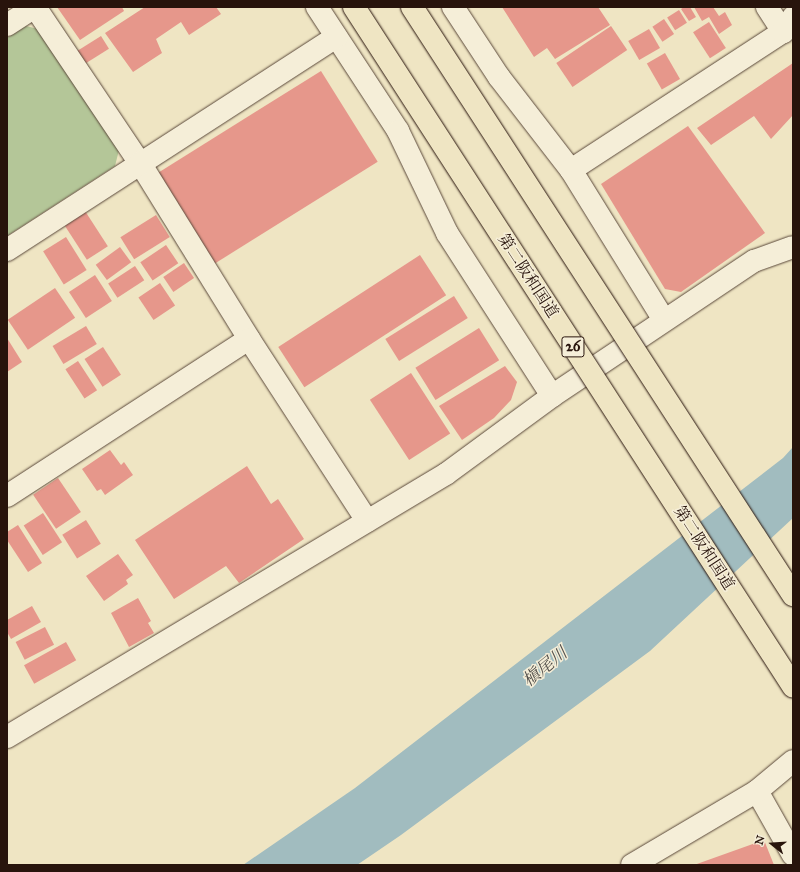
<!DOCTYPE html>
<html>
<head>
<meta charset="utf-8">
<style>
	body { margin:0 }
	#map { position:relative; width:800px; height:872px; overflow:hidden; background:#efe5c3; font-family:"IM FELL Great Primer","Noto Serif JP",serif }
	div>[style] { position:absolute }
	.green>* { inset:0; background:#b4c698 }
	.water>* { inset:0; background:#a1bcbf }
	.building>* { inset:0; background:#e6978b; transform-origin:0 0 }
	.roads { filter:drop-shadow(0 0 1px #5a483a) drop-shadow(0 0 1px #5a483a) }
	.street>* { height:22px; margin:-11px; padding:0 11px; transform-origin:11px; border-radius:11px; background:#f5eed8 }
	.bridges { filter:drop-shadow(0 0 1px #28140c) drop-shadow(0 0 1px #28140c) }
	.highway-bridge>* { height:22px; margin:-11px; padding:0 11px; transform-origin:11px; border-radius:11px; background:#efe5c3 }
	span { translate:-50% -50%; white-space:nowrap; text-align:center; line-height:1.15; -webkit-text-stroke:3px #f5eed8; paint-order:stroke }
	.shield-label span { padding:1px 3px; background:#f5eed8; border:1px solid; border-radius:3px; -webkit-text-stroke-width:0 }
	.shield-label { font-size:15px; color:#28140c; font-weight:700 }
	.street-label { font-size:16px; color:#28140c }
	.water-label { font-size:17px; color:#524f4b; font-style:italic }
	.frame { position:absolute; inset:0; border:8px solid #28140c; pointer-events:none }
	.north { position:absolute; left:752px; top:824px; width:40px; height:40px; -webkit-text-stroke:3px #f5eed8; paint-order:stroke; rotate:287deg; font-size:11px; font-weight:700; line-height:16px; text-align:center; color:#28140c }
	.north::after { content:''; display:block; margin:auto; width:14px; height:18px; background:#28140c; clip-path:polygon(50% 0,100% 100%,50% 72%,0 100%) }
</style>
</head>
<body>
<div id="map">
	<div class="green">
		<div style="clip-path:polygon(26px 26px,42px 30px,119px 150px,115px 166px,7px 236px,7px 38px)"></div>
	</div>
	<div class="water">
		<div style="clip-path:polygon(793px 447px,793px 518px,650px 651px,401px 835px,357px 865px,243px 865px,355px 788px,783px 458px)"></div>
	</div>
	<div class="building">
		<div style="clip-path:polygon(57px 7px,122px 7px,124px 11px,80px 40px)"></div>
		<div style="clip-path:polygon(145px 7px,216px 7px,221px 14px,189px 35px,181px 22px,156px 39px,162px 53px,133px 72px,105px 33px)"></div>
		<div style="clip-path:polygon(502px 7px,598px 7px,610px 25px,555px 59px,547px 48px,534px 57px)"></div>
		<div style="clip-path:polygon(684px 7px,690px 7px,696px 17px,689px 21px,681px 9px)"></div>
		<div style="clip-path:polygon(694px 7px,713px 7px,719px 16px,725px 12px,732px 25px,719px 34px,709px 17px,702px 21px)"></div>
		<div style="left:679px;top:10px;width:15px;height:14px;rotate:58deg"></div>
		<div style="left:664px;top:19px;width:18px;height:14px;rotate:56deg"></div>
		<div style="left:709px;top:22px;width:31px;height:19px;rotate:57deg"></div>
		<div style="left:611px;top:26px;width:29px;height:66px;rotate:56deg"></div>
		<div style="left:649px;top:29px;width:22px;height:24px;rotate:60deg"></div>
		<div style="left:101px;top:36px;width:15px;height:31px;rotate:58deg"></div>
		<div style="left:665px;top:53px;width:30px;height:21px;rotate:60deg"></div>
		<div style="clip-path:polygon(793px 63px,793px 115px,771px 139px,754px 116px,711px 145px,697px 128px)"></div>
		<div style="left:321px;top:71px;width:107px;height:192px;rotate:58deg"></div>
		<div style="clip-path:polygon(688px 126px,765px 233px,681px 292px,665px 289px,601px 184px)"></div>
		<div style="left:85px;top:211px;width:42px;height:25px;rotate:57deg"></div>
		<div style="left:156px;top:215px;width:26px;height:42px;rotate:58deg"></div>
		<div style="left:66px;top:237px;width:39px;height:27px;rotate:58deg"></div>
		<div style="left:166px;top:245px;width:22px;height:31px;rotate:56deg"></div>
		<div style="left:120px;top:247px;width:19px;height:30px;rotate:54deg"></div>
		<div style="left:420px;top:255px;width:48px;height:169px;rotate:57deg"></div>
		<div style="left:184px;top:263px;width:18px;height:25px;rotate:56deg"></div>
		<div style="left:135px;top:266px;width:17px;height:32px;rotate:57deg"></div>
		<div style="left:95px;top:275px;width:31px;height:31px;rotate:57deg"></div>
		<div style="left:160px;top:283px;width:27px;height:26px;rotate:56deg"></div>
		<div style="left:55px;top:288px;width:36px;height:57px;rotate:56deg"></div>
		<div style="left:454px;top:296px;width:26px;height:81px;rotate:58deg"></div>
		<div style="left:86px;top:326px;width:21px;height:39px;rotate:59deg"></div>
		<div style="left:479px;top:328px;width:38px;height:75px;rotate:58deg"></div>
		<div style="clip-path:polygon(7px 338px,22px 362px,7px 372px)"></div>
		<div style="left:103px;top:347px;width:33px;height:22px;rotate:57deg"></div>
		<div style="left:78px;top:361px;width:35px;height:15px;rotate:57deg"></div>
		<div style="clip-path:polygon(505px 366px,517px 382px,511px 400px,494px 418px,462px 440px,439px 406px)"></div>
		<div style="left:411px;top:373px;width:72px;height:49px;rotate:57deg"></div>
		<div style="clip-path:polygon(110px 450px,121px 465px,124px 462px,133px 475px,105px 495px,101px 489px,97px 491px,82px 469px)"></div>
		<div style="clip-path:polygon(247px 466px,271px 504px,278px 499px,304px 539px,239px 583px,226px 566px,174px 599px,135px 540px)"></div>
		<div style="left:58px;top:478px;width:41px;height:30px;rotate:56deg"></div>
		<div style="left:43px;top:513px;width:35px;height:23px;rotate:57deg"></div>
		<div style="left:86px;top:520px;width:28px;height:28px;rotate:58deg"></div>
		<div style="clip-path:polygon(18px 525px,42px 563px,28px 572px,7px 540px,7px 532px)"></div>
		<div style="clip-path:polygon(118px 554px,133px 575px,126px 580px,128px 584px,104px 601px,86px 576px)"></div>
		<div style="clip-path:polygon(138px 598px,151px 621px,148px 623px,154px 633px,129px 647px,111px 613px)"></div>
		<div style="clip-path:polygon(32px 606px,41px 622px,11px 639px,7px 632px,7px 620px)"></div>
		<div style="left:45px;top:627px;width:20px;height:33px;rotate:63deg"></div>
		<div style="left:66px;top:642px;width:21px;height:48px;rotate:61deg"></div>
		<div style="clip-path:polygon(764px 840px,774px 865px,694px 865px)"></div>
	</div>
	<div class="roads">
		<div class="street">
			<div style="left:35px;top:7px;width:188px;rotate:56.1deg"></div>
			<div style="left:140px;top:163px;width:207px;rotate:58.2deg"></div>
			<div style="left:249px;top:339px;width:217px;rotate:57deg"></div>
			<div style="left:317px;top:7px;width:148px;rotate:56.8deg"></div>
			<div style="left:398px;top:131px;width:113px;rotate:64.3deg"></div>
			<div style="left:447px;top:233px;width:194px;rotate:57.2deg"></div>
			<div style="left:453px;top:7px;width:84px;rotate:56.7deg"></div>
			<div style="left:499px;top:77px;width:118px;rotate:52.3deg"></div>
			<div style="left:571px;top:170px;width:176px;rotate:58.2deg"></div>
			<div style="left:767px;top:7px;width:30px;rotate:57deg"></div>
			<div style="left:7px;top:25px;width:33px;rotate:-33deg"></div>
			<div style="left:571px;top:170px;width:253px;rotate:-33.1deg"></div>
			<div style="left:783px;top:32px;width:18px;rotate:-56deg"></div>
			<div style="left:7px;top:250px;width:392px;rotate:-32.9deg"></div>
			<div style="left:7px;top:496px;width:288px;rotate:-33deg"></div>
			<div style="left:7px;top:737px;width:512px;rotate:-30.93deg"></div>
			<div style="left:446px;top:474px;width:132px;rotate:-36.3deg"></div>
			<div style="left:552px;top:396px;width:243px;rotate:-33.8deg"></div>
			<div style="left:754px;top:261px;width:41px;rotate:-19.7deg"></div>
			<div style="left:757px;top:791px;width:73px;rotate:60.6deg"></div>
			<div style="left:632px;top:865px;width:145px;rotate:-30.6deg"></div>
			<div style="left:757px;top:791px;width:47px;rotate:-39.8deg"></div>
		</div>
	</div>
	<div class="bridges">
		<div class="highway-bridge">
			<div style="left:354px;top:7px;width:809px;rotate:57.12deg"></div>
			<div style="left:412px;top:7px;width:701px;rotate:57.06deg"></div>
		</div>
	</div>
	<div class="shield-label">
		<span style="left:573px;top:347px">26</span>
	</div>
	<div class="street-label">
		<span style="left:528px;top:276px;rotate:57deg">第二阪和国道</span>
		<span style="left:704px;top:548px;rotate:57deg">第二阪和国道</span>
	</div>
	<div class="water-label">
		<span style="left:545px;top:667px;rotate:-39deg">槇尾川</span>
	</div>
	<div class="frame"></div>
	<div class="north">N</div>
</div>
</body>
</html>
